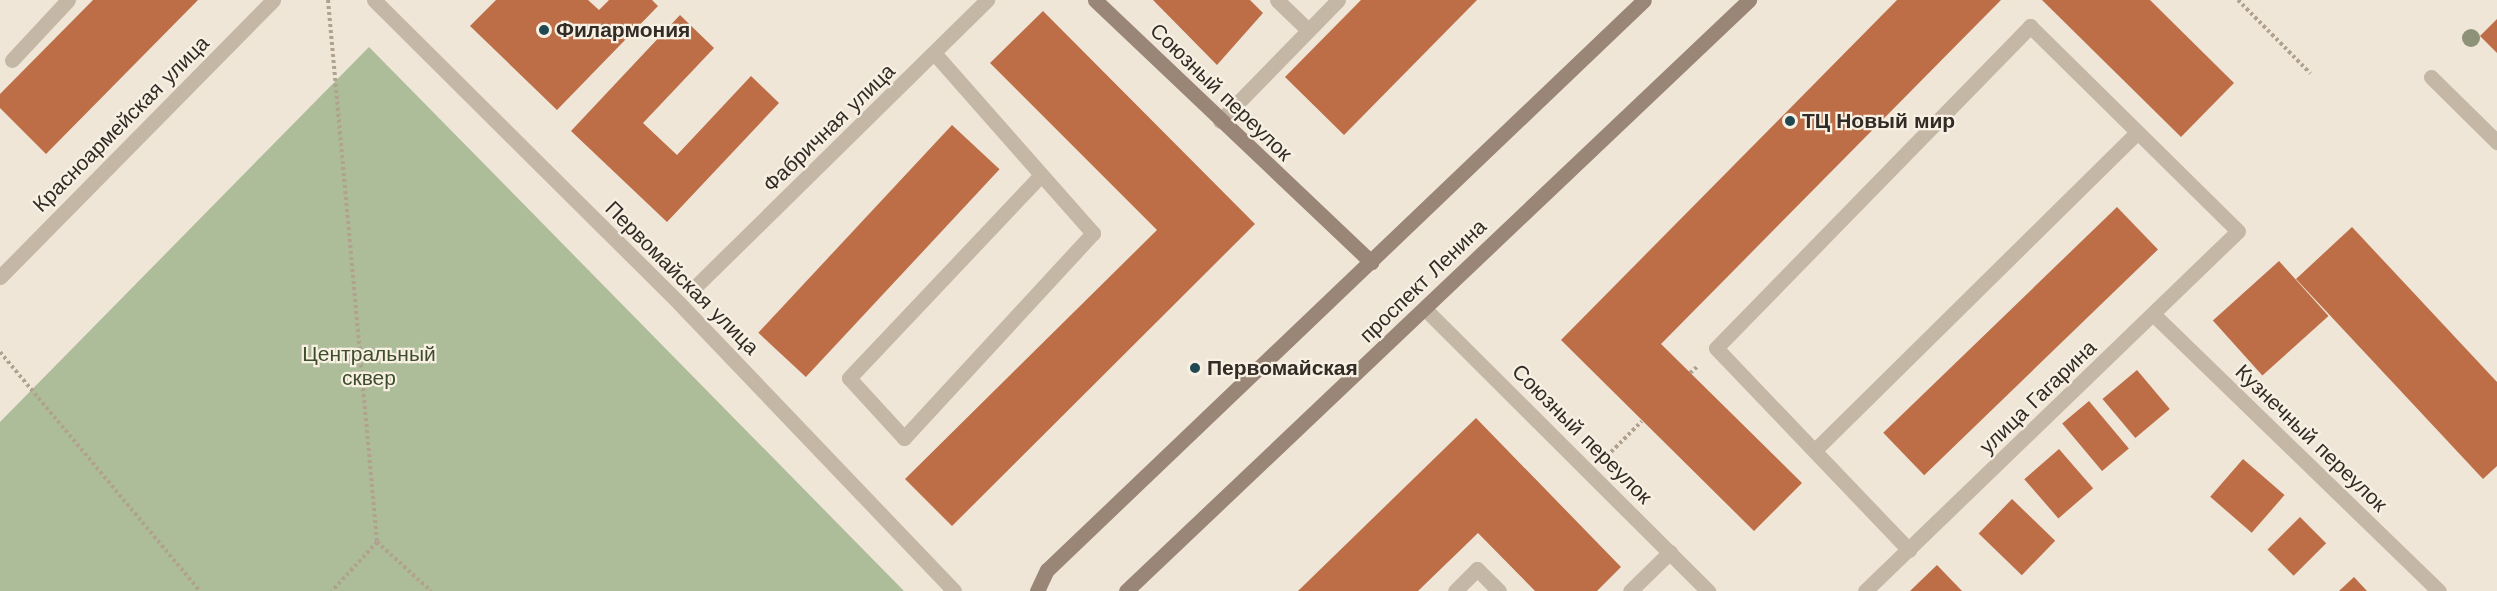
<!DOCTYPE html>
<html>
<head>
<meta charset="utf-8">
<style>
	body { margin:0 }
	#map { position:relative; width:2497px; height:591px; overflow:hidden; background:#efe6d8; font-family:"Work Sans",sans-serif }
	div>[style] { position:absolute }
	.green>* { inset:0; background:#adbc99 }
	.building>* { inset:0; background:#bd6e47; transform-origin:0 0 }
	.path>* { height:4px; margin-top:-2px; transform-origin:0; background:repeating-linear-gradient(90deg,#b1a18f 0 3px,transparent 0 6px) }
	.lane>* { height:15px; margin:-7.5px; padding:0 7.5px; transform-origin:7.5px; border-radius:7.5px; background:#c5b7a5 }
	.street>* { height:15px; margin:-7.5px; padding:0 7.5px; transform-origin:7.5px; border-radius:7.5px; background:#c5b7a5 }
	.secondary>* { height:15px; margin:-7.5px; padding:0 7.5px; transform-origin:7.5px; border-radius:7.5px; background:#998677 }
	.trees>* { width:18px; height:18px; margin:-9px; border-radius:50%; background:#8e9279 }
	.dots>* { width:16px; height:16px; translate:-50% -50%; box-sizing:border-box; border:3px solid #f7f0e3; border-radius:50% }
	span { translate:-50% -50%; white-space:nowrap; text-align:center; line-height:1.15; -webkit-text-stroke:4.5px #f7f0e3; paint-order:stroke }
	.poi-label { font-size:21px; color:#322b26; font-weight:700 }
	.left { translate:0 -50%; text-align:left }
	.street-label { font-size:21px; color:#322b26 }
	.park-label { font-size:21px; color:#3e4e2b }
</style>
</head>
<body>
<div id="map">
	<div class="green">
		<div style="clip-path:polygon(369px 47px,904px 591px,0 591px,0 422px)"></div>
	</div>
	<div class="building">
		<div style="clip-path:polygon(93px 0,198px 0,46px 154px,0 108px,0 94px)"></div>
		<div style="clip-path:polygon(496px 0,588px 0,599px 10px,609px 0,652px 0,658px 6px,557px 110px,470px 26px)"></div>
		<div style="clip-path:polygon(1153px 0,1250px 0,1263px 13px,1217px 65px)"></div>
		<div style="clip-path:polygon(1361px 0,1477px 0,1344px 135px,1285px 77px)"></div>
		<div style="clip-path:polygon(1897px 0,2001px 0,1661px 344px,1802px 483px,1754px 531px,1561px 340px)"></div>
		<div style="clip-path:polygon(2042px 0,2150px 0,2234px 83px,2181px 137px)"></div>
		<div style="clip-path:polygon(1043px 11px,1255px 224px,952px 526px,905px 479px,1157px 230px,990px 63px)"></div>
		<div style="clip-path:polygon(680px 15px,714px 48px,643px 123px,677px 155px,751px 76px,779px 103px,667px 222px,571px 131px)"></div>
		<div style="clip-path:polygon(2497px 19px,2497px 53px,2480px 36px)"></div>
		<div style="left:952px;top:125px;width:65px;height:284px;rotate:43deg"></div>
		<div style="left:2117px;top:207px;width:59px;height:325px;rotate:46deg"></div>
		<div style="clip-path:polygon(2352px 227px,2497px 382px,2497px 466px,2483px 479px,2296px 279px)"></div>
		<div style="left:2279px;top:261px;width:74px;height:89px;rotate:48deg"></div>
		<div style="left:2137px;top:370px;width:51px;height:45px;rotate:50deg"></div>
		<div style="left:2089px;top:401px;width:62px;height:35px;rotate:50deg"></div>
		<div style="clip-path:polygon(1476px 418px,1621px 567px,1597px 591px,1535px 591px,1478px 533px,1418px 591px,1298px 591px)"></div>
		<div style="left:2059px;top:449px;width:52px;height:46px;rotate:49deg"></div>
		<div style="left:2243px;top:459px;width:55px;height:50px;rotate:41deg"></div>
		<div style="left:2012px;top:499px;width:60px;height:48px;rotate:44deg"></div>
		<div style="left:2300px;top:517px;width:37px;height:46px;rotate:45deg"></div>
		<div style="clip-path:polygon(1937px 565px,1962px 591px,1910px 591px)"></div>
		<div style="clip-path:polygon(2354px 577px,2367px 591px,2339px 591px)"></div>
	</div>
	<div class="path">
		<div style="left:328px;top:0;width:544px;rotate:84.83deg"></div>
		<div style="left:377px;top:542px;width:67px;rotate:132.6deg"></div>
		<div style="left:2238px;top:0;width:103px;rotate:45.4deg"></div>
		<div style="left:0;top:352px;width:312px;rotate:50.1deg"></div>
		<div style="left:1690px;top:373px;width:11px;rotate:-41deg"></div>
		<div style="left:1607px;top:456px;width:49px;rotate:-45deg"></div>
		<div style="left:377px;top:542px;width:73px;rotate:42.2deg"></div>
	</div>
	<div class="lane">
		<div style="left:1277px;top:0;width:43px;rotate:44.1deg"></div>
		<div style="left:935px;top:54px;width:239px;rotate:48.6deg"></div>
		<div style="left:1093px;top:233px;width:279px;rotate:132.7deg"></div>
		<div style="left:904px;top:438px;width:81px;rotate:-132.5deg"></div>
		<div style="left:849px;top:378px;width:279px;rotate:-46.6deg"></div>
		<div style="left:12px;top:60px;width:82px;rotate:-47deg"></div>
		<div style="left:2431px;top:77px;width:93px;rotate:44.6deg"></div>
		<div style="left:1220px;top:121px;width:169px;rotate:-45.7deg"></div>
		<div style="left:1816px;top:449px;width:451px;rotate:-44.6deg"></div>
		<div style="left:1909px;top:550px;width:279px;rotate:-133.7deg"></div>
		<div style="left:1716px;top:348px;width:450px;rotate:-45.7deg"></div>
		<div style="left:2030px;top:26px;width:292px;rotate:44.6deg"></div>
		<div style="left:1455px;top:591px;width:31px;rotate:-45deg"></div>
		<div style="left:1477px;top:569px;width:31px;rotate:45deg"></div>
		<div style="left:1630px;top:591px;width:56px;rotate:-44.3deg"></div>
	</div>
	<div class="street">
		<div style="left:374px;top:0;width:430px;rotate:44.8deg"></div>
		<div style="left:679px;top:303px;width:398px;rotate:46.3deg"></div>
		<div style="left:0;top:277px;width:389px;rotate:-45.4deg"></div>
		<div style="left:697px;top:285px;width:407px;rotate:-44.5deg"></div>
		<div style="left:1425px;top:309px;width:400px;rotate:44.9deg"></div>
		<div style="left:2153px;top:314px;width:398px;rotate:44.1deg"></div>
		<div style="left:1865px;top:591px;width:518px;rotate:-43.98deg"></div>
	</div>
	<div class="secondary">
		<div style="left:1095px;top:0;width:381px;rotate:43.5deg"></div>
		<div style="left:1037px;top:591px;width:23px;rotate:-65deg"></div>
		<div style="left:1047px;top:570px;width:825px;rotate:-43.67deg"></div>
		<div style="left:1126px;top:591px;width:859px;rotate:-43.49deg"></div>
	</div>
	<div class="trees">
		<div style="left:2471px;top:38px"></div>
	</div>
	<div class="dots">
		<div style="left:544px;top:30px;background:#1f4850"></div>
		<div style="left:1790px;top:121px;background:#1f4850"></div>
		<div style="left:1195px;top:368px;background:#1f4850"></div>
	</div>
	<div class="poi-label">
		<span class="left" style="left:556px;top:30px">Филармония</span>
		<span class="left" style="left:1802px;top:121px">ТЦ Новый мир</span>
		<span class="left" style="left:1207px;top:368px">Первомайская</span>
	</div>
	<div class="street-label">
		<span style="left:1221px;top:92px;rotate:44deg">Союзный переулок</span>
		<span style="left:121px;top:124px;rotate:-45deg">Красноармейская улица</span>
		<span style="left:829px;top:128px;rotate:-44deg">Фабричная улица</span>
		<span style="left:682px;top:278px;rotate:45deg">Первомайская улица</span>
		<span style="left:1423px;top:281px;rotate:-44deg">проспект Ленина</span>
		<span style="left:2038px;top:397px;rotate:-44deg">улица Гагарина</span>
		<span style="left:1582px;top:434px;rotate:45deg">Союзный переулок</span>
		<span style="left:2311px;top:438px;rotate:44deg">Кузнечный переулок</span>
	</div>
	<div class="park-label">
		<span style="left:369px;top:366px">Центральный<br>сквер</span>
	</div>
</div>
</body>
</html>
